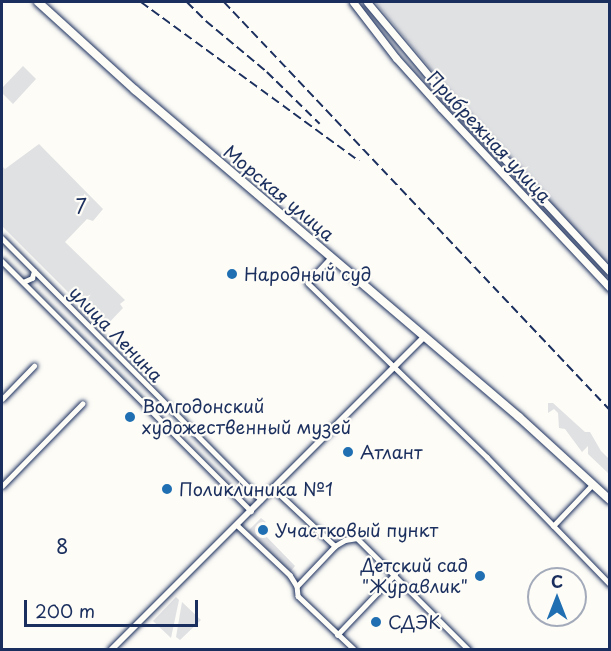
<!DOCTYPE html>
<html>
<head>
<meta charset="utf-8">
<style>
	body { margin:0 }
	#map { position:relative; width:611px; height:651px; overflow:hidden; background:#fdfcf7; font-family:"Playpen Sans",sans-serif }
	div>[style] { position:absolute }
	.green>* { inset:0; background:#e0e1e3 }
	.roads { filter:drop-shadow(0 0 2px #1b2f5e) drop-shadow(0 0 2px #1b2f5e) }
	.minor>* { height:4.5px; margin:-2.25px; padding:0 2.25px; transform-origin:2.25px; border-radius:2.25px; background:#fdfcf7 }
	.tertiary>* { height:6px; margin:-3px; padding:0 3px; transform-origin:3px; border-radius:3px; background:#fdfcf7 }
	.secondary>* { height:7px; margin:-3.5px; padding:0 3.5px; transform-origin:3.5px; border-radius:3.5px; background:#fdfcf7 }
	.primary>* { height:8px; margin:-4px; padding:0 4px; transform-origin:4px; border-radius:4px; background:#fdfcf7 }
	.rail>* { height:1.5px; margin-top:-0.75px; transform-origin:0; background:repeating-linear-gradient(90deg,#1b2f5e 0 9px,transparent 0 13.5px) }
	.dots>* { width:16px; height:16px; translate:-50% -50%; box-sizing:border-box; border:3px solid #fdfcf7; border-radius:50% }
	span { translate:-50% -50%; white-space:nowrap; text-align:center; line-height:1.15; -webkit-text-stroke:4.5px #fdfcf7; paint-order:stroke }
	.street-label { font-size:18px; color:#1b2f5e }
	.poi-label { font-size:18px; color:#1b2f5e }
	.left { translate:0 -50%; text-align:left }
	.right { translate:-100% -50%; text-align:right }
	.neighbourhood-label { font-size:20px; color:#1b2f5e; letter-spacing:1.5px }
	.frame { position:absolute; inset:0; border:3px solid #1b2f5e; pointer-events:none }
	.north { position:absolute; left:527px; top:567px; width:60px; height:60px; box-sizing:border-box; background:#fdfcf7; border:2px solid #a3aaba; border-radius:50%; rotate:0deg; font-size:16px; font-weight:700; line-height:24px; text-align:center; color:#1b2f5e }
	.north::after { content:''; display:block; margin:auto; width:21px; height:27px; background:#1f6fb2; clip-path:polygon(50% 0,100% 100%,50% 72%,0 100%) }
	.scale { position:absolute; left:24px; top:600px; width:174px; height:27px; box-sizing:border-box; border:3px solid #1b2f5e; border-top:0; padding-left:8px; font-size:18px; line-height:21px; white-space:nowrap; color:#1b2f5e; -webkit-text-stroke:4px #fdfcf7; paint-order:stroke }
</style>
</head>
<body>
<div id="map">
	<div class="green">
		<div style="clip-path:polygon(375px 2px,609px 2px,609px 266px,443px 84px)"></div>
		<div style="clip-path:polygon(23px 66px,36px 79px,13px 104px,2px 93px,2px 88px)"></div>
		<div style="clip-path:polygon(39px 144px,103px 209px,93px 221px,87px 219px,65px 242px,125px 300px,120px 304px,123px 308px,104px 328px,2px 226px,2px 166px,5px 169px)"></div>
		<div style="clip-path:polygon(548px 403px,553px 403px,585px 432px,590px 432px,601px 451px,609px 459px,609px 474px,588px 454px,588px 446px,582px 452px,565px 429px,559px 428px,558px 413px,554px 409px,548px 413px)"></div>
		<div style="clip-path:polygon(261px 518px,266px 522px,259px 529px,295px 566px,290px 572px,248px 531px)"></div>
		<div style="clip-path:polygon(176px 597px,179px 600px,171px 638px,153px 621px)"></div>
		<div style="clip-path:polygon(182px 602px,201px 620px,180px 640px,176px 637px)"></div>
	</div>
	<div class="roads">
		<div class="minor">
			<div style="left:2px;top:238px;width:368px;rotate:45.3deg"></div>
			<div style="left:332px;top:257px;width:35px;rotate:133deg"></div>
			<div style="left:308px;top:283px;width:250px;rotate:44.2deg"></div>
			<div style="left:487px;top:457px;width:177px;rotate:45.9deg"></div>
			<div style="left:2px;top:261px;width:353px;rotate:45.1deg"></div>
			<div style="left:23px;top:282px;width:10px;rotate:-24deg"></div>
			<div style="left:32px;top:278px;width:7px;rotate:-74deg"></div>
			<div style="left:2px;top:399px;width:46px;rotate:-45.9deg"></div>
			<div style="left:2px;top:486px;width:115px;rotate:-45.7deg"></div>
			<div style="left:273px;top:488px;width:85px;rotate:43.1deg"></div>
			<div style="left:335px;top:546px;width:12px;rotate:-31deg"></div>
			<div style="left:345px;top:540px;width:12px;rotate:-9deg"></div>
			<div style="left:357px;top:538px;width:158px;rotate:45deg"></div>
			<div style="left:237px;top:525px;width:73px;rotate:43.3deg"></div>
			<div style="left:290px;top:575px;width:13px;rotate:58deg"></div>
			<div style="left:297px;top:586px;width:10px;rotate:84deg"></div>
			<div style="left:298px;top:596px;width:79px;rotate:43.5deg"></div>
			<div style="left:553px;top:526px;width:58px;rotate:-46.4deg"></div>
			<div style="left:297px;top:586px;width:55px;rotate:-46.5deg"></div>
			<div style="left:337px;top:635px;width:84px;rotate:-46.4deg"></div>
		</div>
		<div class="tertiary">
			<div style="left:111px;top:650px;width:443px;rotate:-45deg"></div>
		</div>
		<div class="secondary">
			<div style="left:353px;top:2px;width:71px;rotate:52.5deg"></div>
			<div style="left:396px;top:58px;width:67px;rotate:48deg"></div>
			<div style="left:441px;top:108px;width:247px;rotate:46.8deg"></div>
			<div style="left:367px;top:2px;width:121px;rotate:50deg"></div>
			<div style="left:445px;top:95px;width:242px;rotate:47deg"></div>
		</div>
		<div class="primary">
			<div style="left:38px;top:2px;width:131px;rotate:42.2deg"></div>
			<div style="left:135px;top:90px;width:504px;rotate:40.42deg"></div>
			<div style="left:519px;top:417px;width:123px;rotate:42.4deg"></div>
		</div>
	</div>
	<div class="rail">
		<div style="left:141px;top:2px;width:270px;rotate:36.1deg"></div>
		<div style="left:187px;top:2px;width:27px;rotate:45deg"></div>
		<div style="left:206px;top:21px;width:80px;rotate:39.9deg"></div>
		<div style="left:267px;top:72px;width:74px;rotate:44.5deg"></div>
		<div style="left:224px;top:2px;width:562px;rotate:46.59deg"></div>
	</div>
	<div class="dots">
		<div style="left:232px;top:274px;background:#1f6fb2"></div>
		<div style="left:130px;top:417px;background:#1f6fb2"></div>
		<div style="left:348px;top:452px;background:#1f6fb2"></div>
		<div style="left:167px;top:489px;background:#1f6fb2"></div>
		<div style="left:263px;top:530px;background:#1f6fb2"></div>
		<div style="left:480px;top:576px;background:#1f6fb2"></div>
		<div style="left:376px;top:622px;background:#1f6fb2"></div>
	</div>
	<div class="street-label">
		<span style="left:489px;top:137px;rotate:47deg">Прибрежная улица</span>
		<span style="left:279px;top:193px;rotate:40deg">Морская улица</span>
		<span style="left:116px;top:334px;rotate:46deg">улица Ленина</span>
	</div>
	<div class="poi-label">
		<span class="left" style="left:244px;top:274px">Народный суд</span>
		<span class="left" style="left:142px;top:417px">Волгодонский<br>художественный музей</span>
		<span class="left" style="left:360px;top:452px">Атлант</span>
		<span class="left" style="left:179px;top:489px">Поликлиника №1</span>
		<span class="left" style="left:275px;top:530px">Участковый пункт</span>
		<span class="right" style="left:468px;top:576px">Детский сад<br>"Журавлик"</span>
		<span class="left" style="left:388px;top:622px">СДЭК</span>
	</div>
	<div class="neighbourhood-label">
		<span style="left:82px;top:206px">7</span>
		<span style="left:63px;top:546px">8</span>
	</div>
	<div class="frame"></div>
	<div class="north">С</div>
	<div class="scale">200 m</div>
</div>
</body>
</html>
